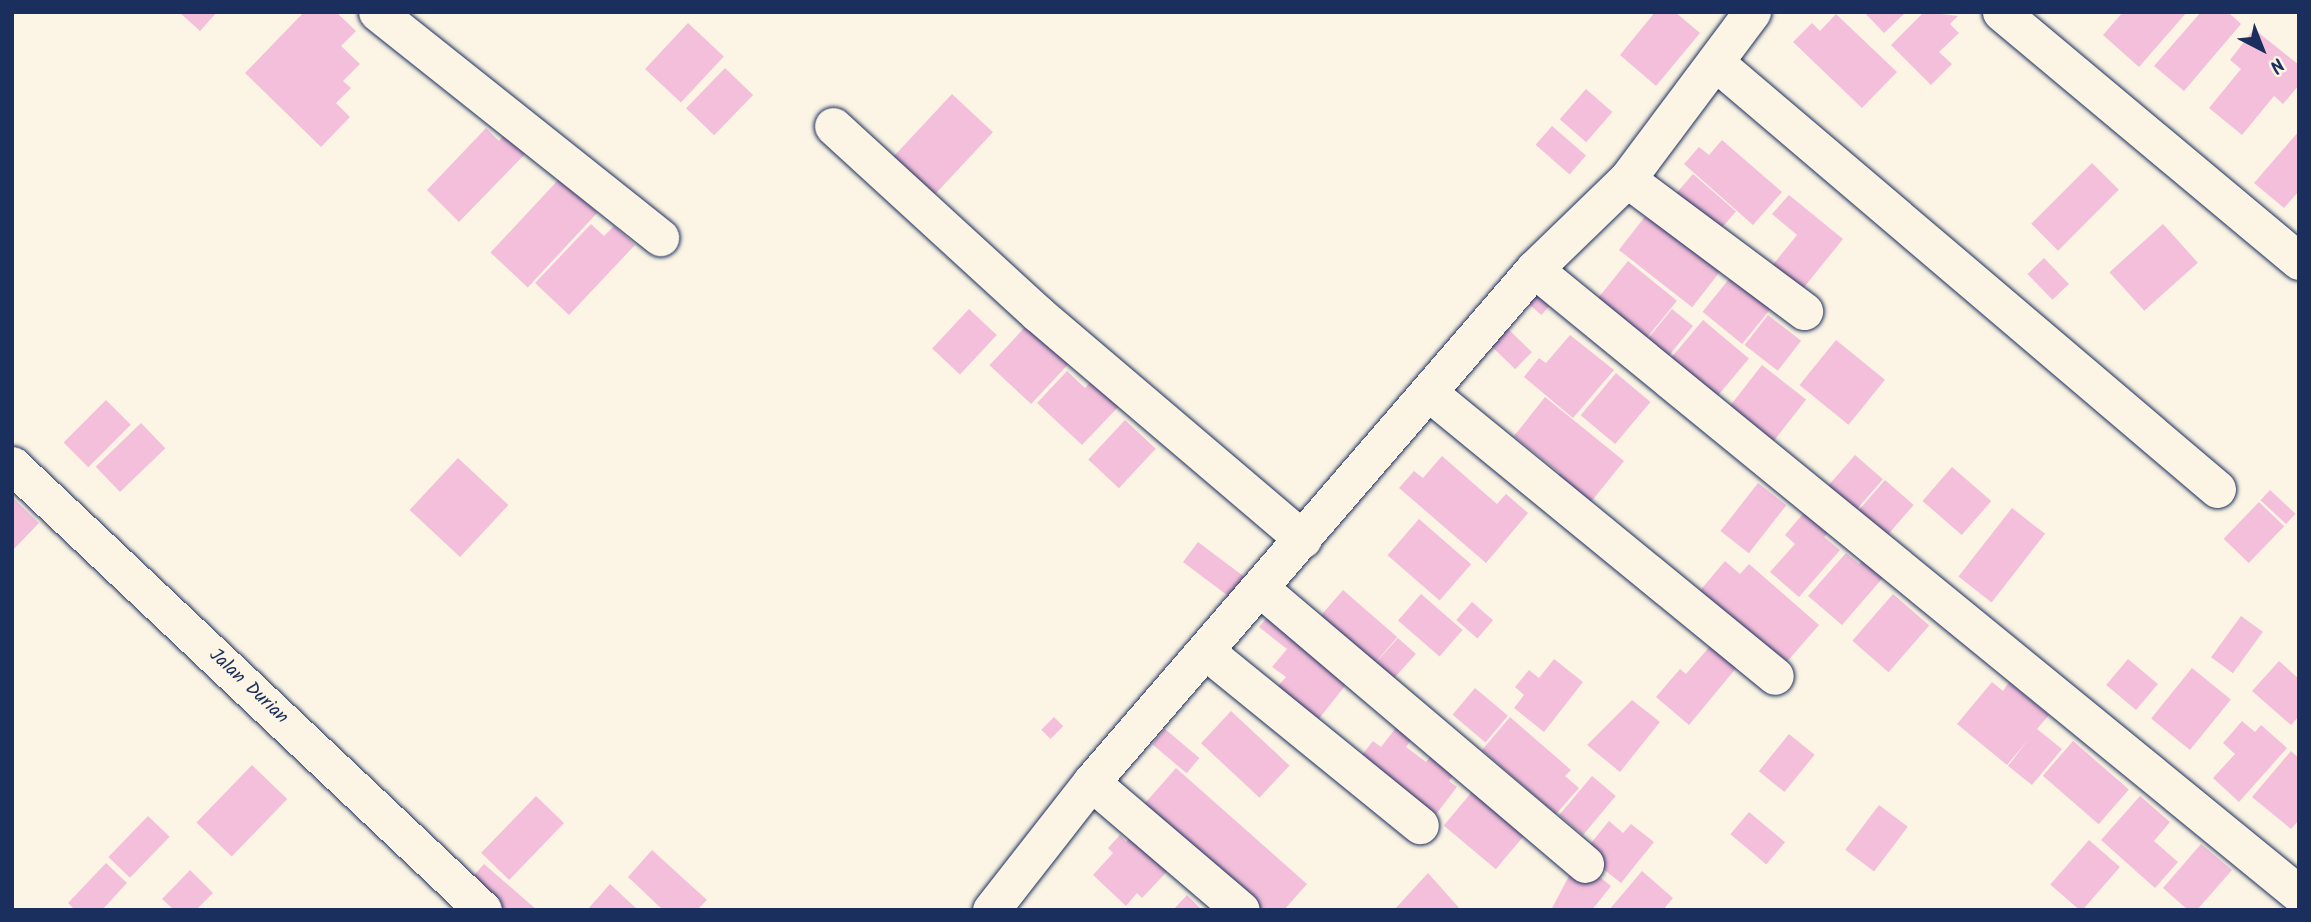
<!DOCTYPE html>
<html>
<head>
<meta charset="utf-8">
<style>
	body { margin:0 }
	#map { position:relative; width:2311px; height:922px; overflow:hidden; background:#fcf5e5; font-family:Kalam,sans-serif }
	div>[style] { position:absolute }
	.building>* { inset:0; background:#f4bfdb; transform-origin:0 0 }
	.roads { filter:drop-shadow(0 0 2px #1b2f5e) drop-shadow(0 0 2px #1b2f5e) }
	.minor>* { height:37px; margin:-18.5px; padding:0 18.5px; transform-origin:18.5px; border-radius:18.5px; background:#fcf5e5 }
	span { translate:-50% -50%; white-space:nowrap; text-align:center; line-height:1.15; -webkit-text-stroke:5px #fcf5e5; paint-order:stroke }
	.street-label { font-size:19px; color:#1b2f5e }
	.frame { position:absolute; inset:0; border:14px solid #1b2f5e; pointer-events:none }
	.north { position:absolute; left:2227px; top:14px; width:70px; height:70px; -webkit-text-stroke:5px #fcf5e5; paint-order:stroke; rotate:138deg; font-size:19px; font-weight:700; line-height:28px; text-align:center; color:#1b2f5e }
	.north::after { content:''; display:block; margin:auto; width:24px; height:32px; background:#1b2f5e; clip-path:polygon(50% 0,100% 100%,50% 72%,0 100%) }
</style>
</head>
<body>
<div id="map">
	<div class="building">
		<div style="clip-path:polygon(179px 12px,217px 12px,200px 31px)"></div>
		<div style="clip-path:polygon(304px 12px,336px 12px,356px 31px,341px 46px,360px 64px,343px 81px,351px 88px,336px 103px,350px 117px,321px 147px,245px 73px)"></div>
		<div style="clip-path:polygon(1655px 12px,1675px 12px,1700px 33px,1656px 86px,1620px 55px)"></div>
		<div style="clip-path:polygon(1864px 12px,1906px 12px,1884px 33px)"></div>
		<div style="clip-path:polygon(1924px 12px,1958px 16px,1950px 24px,1959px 33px,1939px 52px,1952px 64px,1931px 85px,1891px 45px)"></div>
		<div style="clip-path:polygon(2123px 12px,2187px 12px,2139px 67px,2103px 35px)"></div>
		<div style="clip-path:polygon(2201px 12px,2228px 12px,2241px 24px,2184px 91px,2154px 66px)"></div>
		<div style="clip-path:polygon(1836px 14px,1897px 72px,1862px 108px,1793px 42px,1812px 23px,1820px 31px)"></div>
		<div style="left:688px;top:23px;width:49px;height:63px;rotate:43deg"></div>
		<div style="clip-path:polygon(2254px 29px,2299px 65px,2299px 85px,2283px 104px,2274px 96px,2242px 135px,2209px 108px,2241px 69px,2230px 60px)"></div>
		<div style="left:725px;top:68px;width:39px;height:56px;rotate:44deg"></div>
		<div style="left:1586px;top:89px;width:35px;height:40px;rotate:41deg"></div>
		<div style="left:952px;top:94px;width:56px;height:101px;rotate:43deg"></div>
		<div style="left:1552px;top:126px;width:45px;height:25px;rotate:41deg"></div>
		<div style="clip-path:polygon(486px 128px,499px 141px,507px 132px,527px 152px,459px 222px,427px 190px)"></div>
		<div style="clip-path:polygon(2299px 131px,2299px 191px,2284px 208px,2254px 183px)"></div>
		<div style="clip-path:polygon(1722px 140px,1782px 192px,1753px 225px,1684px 164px,1699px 147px,1709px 155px)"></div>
		<div style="left:2092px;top:163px;width:38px;height:86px;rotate:45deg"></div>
		<div style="left:1693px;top:174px;width:57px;height:36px;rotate:41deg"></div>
		<div style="left:560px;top:178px;width:51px;height:102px;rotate:43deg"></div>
		<div style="clip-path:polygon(1789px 195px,1843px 239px,1797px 296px,1767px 272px,1797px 235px,1772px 214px)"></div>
		<div style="left:1654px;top:205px;width:93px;height:57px;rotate:38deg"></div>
		<div style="clip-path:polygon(591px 224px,604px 236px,614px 226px,635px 245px,569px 315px,535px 283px)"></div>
		<div style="left:2163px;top:224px;width:52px;height:72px;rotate:48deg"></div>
		<div style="left:2044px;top:258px;width:36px;height:23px;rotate:46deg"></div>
		<div style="left:1628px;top:261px;width:63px;height:60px;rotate:39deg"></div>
		<div style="left:1734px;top:273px;width:51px;height:50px;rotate:39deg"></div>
		<div style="left:1542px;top:288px;width:17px;height:21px;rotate:40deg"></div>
		<div style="left:969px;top:309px;width:38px;height:54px;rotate:43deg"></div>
		<div style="left:1672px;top:309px;width:27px;height:40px;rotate:39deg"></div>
		<div style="left:1768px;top:315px;width:42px;height:38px;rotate:38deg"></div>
		<div style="left:1703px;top:320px;width:60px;height:50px;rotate:40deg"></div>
		<div style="left:1027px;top:325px;width:57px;height:55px;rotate:43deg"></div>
		<div style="left:1506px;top:327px;width:36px;height:24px;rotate:44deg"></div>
		<div style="clip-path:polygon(1570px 335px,1614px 370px,1573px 418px,1524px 377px,1539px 358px,1546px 363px)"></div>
		<div style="left:1836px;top:340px;width:63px;height:58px;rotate:39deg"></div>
		<div style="left:1762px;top:365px;width:56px;height:60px;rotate:38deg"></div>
		<div style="clip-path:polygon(1067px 371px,1085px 388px,1095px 377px,1122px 403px,1082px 445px,1037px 403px)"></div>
		<div style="left:1616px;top:373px;width:45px;height:55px;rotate:40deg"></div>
		<div style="clip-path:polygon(1545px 397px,1624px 461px,1586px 508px,1552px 482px,1560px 473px,1514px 436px)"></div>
		<div style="left:106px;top:400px;width:35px;height:60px;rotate:45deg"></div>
		<div style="left:1125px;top:420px;width:42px;height:54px;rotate:43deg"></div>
		<div style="left:141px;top:423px;width:35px;height:63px;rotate:46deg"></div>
		<div style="left:1855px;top:455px;width:37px;height:52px;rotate:41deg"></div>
		<div style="clip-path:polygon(1442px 456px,1497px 504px,1506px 494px,1528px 513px,1486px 563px,1399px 488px,1414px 471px,1423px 478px)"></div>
		<div style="left:458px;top:458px;width:69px;height:71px;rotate:43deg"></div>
		<div style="left:1952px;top:467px;width:52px;height:45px;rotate:41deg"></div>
		<div style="left:1885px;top:480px;width:38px;height:54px;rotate:41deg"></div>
		<div style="left:1758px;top:483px;width:36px;height:61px;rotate:38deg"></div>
		<div style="left:2270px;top:490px;width:35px;height:14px;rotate:43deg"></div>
		<div style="clip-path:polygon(12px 497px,39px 523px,12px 551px)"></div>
		<div style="left:2259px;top:502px;width:35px;height:51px;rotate:44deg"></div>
		<div style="left:2012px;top:508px;width:42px;height:87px;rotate:38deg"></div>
		<div style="clip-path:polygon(1807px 509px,1831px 530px,1824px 537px,1840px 550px,1799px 597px,1770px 572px,1795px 544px,1785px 535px)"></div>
		<div style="left:1419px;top:519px;width:69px;height:48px;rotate:41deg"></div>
		<div style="left:1198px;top:542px;width:62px;height:25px;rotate:37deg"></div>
		<div style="clip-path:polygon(1846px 553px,1859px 564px,1867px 555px,1887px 573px,1842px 625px,1808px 596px)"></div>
		<div style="clip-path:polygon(1725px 561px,1740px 574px,1749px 564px,1819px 625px,1778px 672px,1693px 599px)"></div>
		<div style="left:1343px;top:590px;width:72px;height:43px;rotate:41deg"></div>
		<div style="left:1421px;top:594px;width:55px;height:35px;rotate:41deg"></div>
		<div style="left:1893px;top:594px;width:48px;height:62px;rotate:41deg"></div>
		<div style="left:1472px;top:602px;width:28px;height:24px;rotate:41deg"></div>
		<div style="clip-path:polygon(1271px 613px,1352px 677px,1314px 725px,1273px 692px,1286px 677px,1272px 667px,1287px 649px,1259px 627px)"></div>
		<div style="left:2241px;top:616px;width:27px;height:51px;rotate:36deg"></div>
		<div style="left:1398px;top:638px;width:24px;height:35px;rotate:42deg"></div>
		<div style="clip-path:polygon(1711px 645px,1737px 667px,1689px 725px,1656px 697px,1680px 669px,1686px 674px)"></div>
		<div style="clip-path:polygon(1554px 659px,1583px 682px,1544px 732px,1514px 708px,1524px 695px,1515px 687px,1529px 670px,1539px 678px)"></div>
		<div style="left:2128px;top:659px;width:39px;height:34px;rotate:40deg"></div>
		<div style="clip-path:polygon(2279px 661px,2299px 679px,2299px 716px,2291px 725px,2252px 691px)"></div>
		<div style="left:2192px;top:668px;width:50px;height:65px;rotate:39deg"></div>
		<div style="clip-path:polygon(1992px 682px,2003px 691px,2009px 682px,2049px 715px,2037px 729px,2062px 749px,2032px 785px,2008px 766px,2028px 740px,2007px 765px,1957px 724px)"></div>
		<div style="left:1475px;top:688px;width:43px;height:35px;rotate:40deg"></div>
		<div style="clip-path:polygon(1632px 700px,1660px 722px,1620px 772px,1587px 745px)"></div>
		<div style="left:1231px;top:711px;width:80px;height:44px;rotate:43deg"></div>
		<div style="left:1054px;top:717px;width:13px;height:18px;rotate:45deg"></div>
		<div style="clip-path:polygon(1510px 717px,1571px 770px,1565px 776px,1579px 788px,1556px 814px,1482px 750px)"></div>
		<div style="clip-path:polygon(1402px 720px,1417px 732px,1406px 747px,1426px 762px,1438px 747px,1461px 765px,1449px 781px,1457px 787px,1430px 822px,1355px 764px,1373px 741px,1381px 747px)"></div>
		<div style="clip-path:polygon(2242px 721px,2255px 732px,2261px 725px,2287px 748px,2239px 802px,2213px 778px,2235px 754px,2223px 743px)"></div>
		<div style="left:1165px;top:729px;width:45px;height:20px;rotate:40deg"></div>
		<div style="left:1789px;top:734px;width:33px;height:48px;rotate:39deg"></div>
		<div style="left:2073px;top:741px;width:74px;height:46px;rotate:41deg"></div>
		<div style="clip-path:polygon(2291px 751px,2299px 758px,2299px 820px,2291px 829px,2252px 797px)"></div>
		<div style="left:252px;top:765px;width:49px;height:80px;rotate:44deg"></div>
		<div style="clip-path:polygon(1176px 768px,1307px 884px,1284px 910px,1252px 910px,1139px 810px)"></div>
		<div style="left:1592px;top:776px;width:31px;height:51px;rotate:40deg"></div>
		<div style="left:1481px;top:781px;width:68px;height:58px;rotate:40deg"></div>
		<div style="left:536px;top:796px;width:39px;height:79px;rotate:44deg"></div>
		<div style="clip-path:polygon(2140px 796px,2170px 822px,2154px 841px,2178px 862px,2155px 888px,2101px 840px)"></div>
		<div style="left:1879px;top:805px;width:36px;height:56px;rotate:37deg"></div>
		<div style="left:1749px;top:812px;width:47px;height:29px;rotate:40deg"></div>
		<div style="left:148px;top:816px;width:30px;height:57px;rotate:44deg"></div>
		<div style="clip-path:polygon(1609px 821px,1623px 833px,1631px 824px,1654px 842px,1621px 883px,1583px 853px)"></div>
		<div style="clip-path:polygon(1139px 827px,1176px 862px,1142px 898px,1137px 893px,1126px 906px,1093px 875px,1113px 853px,1108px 848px,1120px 835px,1126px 842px)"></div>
		<div style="left:2089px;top:840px;width:41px;height:59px;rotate:41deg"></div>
		<div style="clip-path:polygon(2201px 844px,2232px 870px,2197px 910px,2188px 910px,2163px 888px)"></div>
		<div style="clip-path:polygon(652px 850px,707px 900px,697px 910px,663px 910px,628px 877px)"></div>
		<div style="clip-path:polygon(1578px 859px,1611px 886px,1592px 910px,1551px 910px)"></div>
		<div style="clip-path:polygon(106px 863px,127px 883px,102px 910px,75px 910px,68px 903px)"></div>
		<div style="clip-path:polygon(484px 864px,537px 910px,499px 910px,468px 882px)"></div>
		<div style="clip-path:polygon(190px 870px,213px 893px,196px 910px,174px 910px,162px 899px)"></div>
		<div style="clip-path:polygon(1642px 871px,1673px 898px,1663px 910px,1609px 910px)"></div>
		<div style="clip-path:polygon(1428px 873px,1461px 910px,1394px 910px)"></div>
		<div style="clip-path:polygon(610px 884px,638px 910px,587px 910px)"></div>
		<div style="clip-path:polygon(1187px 895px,1202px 910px,1173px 910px)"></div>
	</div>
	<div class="roads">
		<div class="minor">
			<div style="left:377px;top:12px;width:362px;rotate:38.5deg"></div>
			<div style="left:2001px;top:12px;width:388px;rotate:39.9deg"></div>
			<div style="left:1715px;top:62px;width:659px;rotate:40.38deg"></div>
			<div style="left:833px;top:126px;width:277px;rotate:42.5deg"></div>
			<div style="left:1037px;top:313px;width:349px;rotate:40.4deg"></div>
			<div style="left:1627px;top:179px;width:221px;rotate:36.7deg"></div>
			<div style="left:1534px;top:269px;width:988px;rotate:39.25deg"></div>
			<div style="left:1428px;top:392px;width:448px;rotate:39.3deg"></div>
			<div style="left:12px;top:465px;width:648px;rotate:43.37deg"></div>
			<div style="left:1261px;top:589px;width:425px;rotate:40.3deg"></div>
			<div style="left:1208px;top:653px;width:273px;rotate:39.1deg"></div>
			<div style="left:1091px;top:782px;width:197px;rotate:40.5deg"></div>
			<div style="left:991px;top:910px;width:162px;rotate:-52deg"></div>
			<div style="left:1091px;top:782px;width:678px;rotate:-49.19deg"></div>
			<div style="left:1534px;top:269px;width:129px;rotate:-44.1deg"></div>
			<div style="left:1627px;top:179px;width:209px;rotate:-53.2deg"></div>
		</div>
	</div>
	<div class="street-label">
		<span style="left:248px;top:687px;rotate:43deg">Jalan Durian</span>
	</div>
	<div class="frame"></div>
	<div class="north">N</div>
</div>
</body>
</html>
